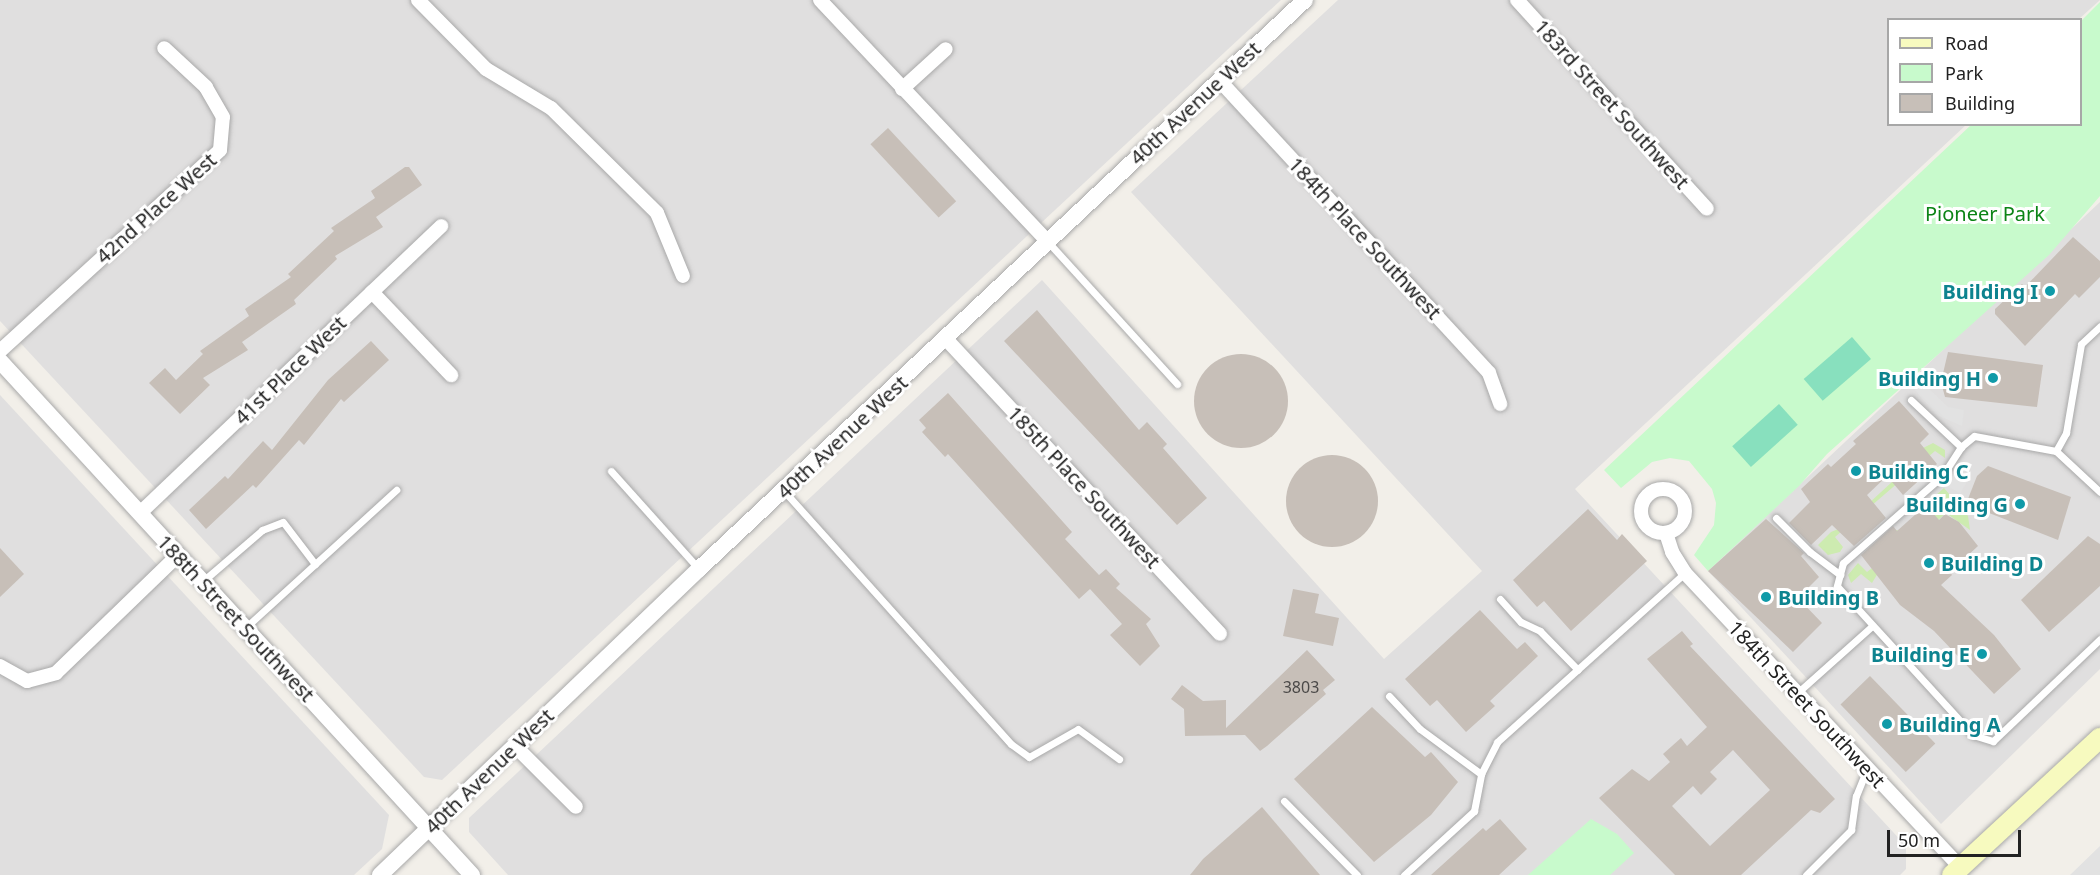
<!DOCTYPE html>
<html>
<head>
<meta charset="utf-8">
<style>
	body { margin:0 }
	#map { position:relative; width:2100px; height:875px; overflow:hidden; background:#f2efe9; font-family:"Noto Sans",sans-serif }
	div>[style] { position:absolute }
	.residential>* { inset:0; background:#e0dfdf }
	.grass>* { inset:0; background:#cdebb0 }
	.park>* { inset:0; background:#c8facc }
	.pitch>* { inset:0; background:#88e0be; transform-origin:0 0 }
	.parking>* { inset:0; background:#e2e2e2; transform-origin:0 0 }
	.building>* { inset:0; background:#c7bfb8; transform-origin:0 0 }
	.round { border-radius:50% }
	.roads { filter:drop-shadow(0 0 2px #a9a9a9) drop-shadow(0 0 2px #a9a9a9) }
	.service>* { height:7px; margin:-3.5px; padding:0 3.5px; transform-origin:3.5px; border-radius:3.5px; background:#fff }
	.minor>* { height:14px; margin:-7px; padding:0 7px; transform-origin:7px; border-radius:7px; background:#fff }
	.minor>.ring { margin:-7px; padding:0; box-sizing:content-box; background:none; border:14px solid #fff; border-radius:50% }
	.tertiary>* { height:16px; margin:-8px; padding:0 8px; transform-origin:8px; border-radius:8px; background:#fff }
	.secondary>* { height:20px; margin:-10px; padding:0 10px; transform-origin:10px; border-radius:10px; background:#f7fabf }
	.dots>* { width:16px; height:16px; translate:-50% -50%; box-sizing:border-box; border:3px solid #fff; border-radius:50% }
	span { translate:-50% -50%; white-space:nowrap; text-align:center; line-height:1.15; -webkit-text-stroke:6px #fff; paint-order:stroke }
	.number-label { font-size:16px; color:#4b4948 }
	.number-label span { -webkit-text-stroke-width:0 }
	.street-label { font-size:20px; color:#222 }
	.park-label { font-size:20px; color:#0c8416 }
	.culture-label { font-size:20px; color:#0d838f; font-weight:700 }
	.right { translate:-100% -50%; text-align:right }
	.left { translate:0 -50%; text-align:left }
	.legend { position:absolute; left:1887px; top:18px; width:195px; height:108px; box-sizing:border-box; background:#fff; border:2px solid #a7a7a7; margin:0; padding:8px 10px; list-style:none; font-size:18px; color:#222 }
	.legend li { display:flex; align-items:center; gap:12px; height:30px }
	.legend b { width:30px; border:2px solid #a7a7a7 }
	.scale { position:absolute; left:1887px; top:830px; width:134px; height:27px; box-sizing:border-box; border:3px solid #222; border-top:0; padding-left:8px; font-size:18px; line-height:21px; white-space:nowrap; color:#222; -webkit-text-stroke:4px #fff; paint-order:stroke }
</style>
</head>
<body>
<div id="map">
	<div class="residential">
		<div style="clip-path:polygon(0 0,1281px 0,442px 780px,424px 777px,0 321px)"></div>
		<div style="clip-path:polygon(1338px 0,2100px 0,2079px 19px,1888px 20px,1888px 124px,1966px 125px,1575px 489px,1906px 846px,1906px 869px,1900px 875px,508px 875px,469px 832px,469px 818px,1042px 280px,1384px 659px,1482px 571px,1131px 192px)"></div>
		<div style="clip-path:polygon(2100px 202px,2100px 669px,1941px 824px,1708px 571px)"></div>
		<div style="clip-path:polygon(0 395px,389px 815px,382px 849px,354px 875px,0 875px)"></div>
	</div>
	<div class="grass">
		<div style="clip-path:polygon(1933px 443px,1945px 450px,1945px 458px,1935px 451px,1835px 537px,1843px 547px,1840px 552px,1828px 555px,1818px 545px,1831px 532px,1843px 527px,1905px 470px,1921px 449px)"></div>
		<div style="clip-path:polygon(1944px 488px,1968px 516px,1970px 530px,1946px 513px,1878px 573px,1872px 583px,1861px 574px,1851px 583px,1848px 575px,1858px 563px,1867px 572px,1896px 549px,1892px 533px,1897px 530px,1907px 539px,1943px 506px,1935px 496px)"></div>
	</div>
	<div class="park">
		<div style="clip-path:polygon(2100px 2px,2100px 196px,2049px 255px,1827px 454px,1799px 486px,1708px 571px,1694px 555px,1714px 525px,1716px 503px,1712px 489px,1689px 461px,1670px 458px,1652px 462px,1621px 488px,1604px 470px,1971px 125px,2080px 124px,2081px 21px)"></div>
		<div style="clip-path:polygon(1591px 819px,1617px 834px,1634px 853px,1610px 875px,1528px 875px)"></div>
	</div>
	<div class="pitch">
		<div style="left:1852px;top:337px;width:29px;height:64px;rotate:49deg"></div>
		<div style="left:1779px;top:404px;width:28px;height:63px;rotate:48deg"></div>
	</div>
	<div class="parking">
		<div style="clip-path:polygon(1923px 383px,1948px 407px,1964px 410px,1962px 426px,1937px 415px,1915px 390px)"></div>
		<div style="left:1958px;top:466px;width:15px;height:23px;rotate:28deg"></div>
		<div style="clip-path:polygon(2100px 846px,2100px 875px,2070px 875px)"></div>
	</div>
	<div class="building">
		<div style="left:888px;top:128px;width:100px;height:24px;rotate:47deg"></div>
		<div style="clip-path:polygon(405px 167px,409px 167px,422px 185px,376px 217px,383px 227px,335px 256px,337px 259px,294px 300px,296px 304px,242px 342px,248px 350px,203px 378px,210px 385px,180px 414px,149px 383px,165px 368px,176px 380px,203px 354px,200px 351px,249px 316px,245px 309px,291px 277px,288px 274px,334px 231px,331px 228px,375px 198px,371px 191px)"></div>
		<div style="clip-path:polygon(2073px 237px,2100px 261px,2100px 277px,2079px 298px,2075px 294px,2025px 346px,1995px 314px,1995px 309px,2022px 284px,2025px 287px)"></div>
		<div style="clip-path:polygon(1037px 310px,1139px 430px,1147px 422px,1167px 444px,1163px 448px,1207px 498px,1177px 525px,1004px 341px)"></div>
		<div style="clip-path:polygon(371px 341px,389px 360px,344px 402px,341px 399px,304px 445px,299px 440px,256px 488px,253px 485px,206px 529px,189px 510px,225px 476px,228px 479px,263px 441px,272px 450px,328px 380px)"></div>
		<div style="clip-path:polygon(1948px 352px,2043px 365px,2037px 407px,1945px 397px,1941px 382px)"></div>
		<div class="round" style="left:1194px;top:354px;width:94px;height:94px"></div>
		<div style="clip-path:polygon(948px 393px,1072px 532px,1065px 539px,1099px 575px,1106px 569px,1120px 584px,1116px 588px,1151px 619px,1146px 624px,1160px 646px,1140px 666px,1110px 635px,1122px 624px,1090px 589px,1079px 599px,948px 454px,945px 457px,922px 432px,926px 428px,919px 420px)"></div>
		<div style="clip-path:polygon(1899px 401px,1929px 434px,1920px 443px,1937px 464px,1903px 495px,1887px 476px,1867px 495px,1886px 518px,1854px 546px,1832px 525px,1811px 545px,1789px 523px,1810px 502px,1801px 489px,1828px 464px,1831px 467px,1856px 444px,1853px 441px)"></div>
		<div class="round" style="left:1286px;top:455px;width:92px;height:92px"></div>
		<div style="clip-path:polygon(1988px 466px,2071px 497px,2058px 540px,1966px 504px,1977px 476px)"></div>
		<div style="clip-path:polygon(1926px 505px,1939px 520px,1945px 514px,1959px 522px,1978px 546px,1950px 572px,1952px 575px,1941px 585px,1994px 635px,2021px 669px,1994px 694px,1934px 631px,1900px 605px,1861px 555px,1893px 526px,1897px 531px)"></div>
		<div style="clip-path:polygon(1588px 509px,1617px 540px,1622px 534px,1647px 561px,1571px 631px,1544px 601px,1537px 607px,1513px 580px)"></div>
		<div style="clip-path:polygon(1766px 519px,1804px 553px,1801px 556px,1819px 577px,1798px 598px,1822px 623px,1793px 652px,1708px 571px)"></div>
		<div style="clip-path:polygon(2088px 536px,2100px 544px,2100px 586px,2049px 632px,2021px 600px)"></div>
		<div style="clip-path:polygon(0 548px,24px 574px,0 597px)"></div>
		<div style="clip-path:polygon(1293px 589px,1319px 594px,1315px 613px,1339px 618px,1333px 646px,1283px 636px)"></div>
		<div style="clip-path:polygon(1480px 610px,1517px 649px,1525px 642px,1538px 656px,1490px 701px,1495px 706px,1466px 732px,1437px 700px,1430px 706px,1405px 679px)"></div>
		<div style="clip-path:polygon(evenodd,1682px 631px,1693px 644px,1690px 646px,1835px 799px,1820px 813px,1811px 810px,1741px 875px,1675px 875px,1599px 798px,1632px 769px,1649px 781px,1670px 762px,1663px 754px,1681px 738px,1687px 746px,1707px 727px,1647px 659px,1682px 631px,1733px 750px,1770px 790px,1710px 846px,1672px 806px,1693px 786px,1701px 795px,1717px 779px,1710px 772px,1733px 750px)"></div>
		<div style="clip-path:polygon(1307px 650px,1335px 680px,1323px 690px,1326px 694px,1267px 746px,1260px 751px,1245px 735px,1185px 736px,1184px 709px,1171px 699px,1182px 685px,1203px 701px,1226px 700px,1226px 728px)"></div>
		<div style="left:1870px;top:676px;width:94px;height:41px;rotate:46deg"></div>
		<div style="clip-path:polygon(1372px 707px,1425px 757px,1431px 752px,1458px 782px,1431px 815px,1374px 862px,1294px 779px)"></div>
		<div style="clip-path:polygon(1262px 807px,1320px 875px,1190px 875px,1203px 859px)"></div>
		<div style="clip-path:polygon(1500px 819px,1527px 849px,1499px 875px,1431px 875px,1483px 828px,1486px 831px)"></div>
	</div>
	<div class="roads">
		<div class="service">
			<div style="left:1048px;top:242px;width:192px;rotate:47.7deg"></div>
			<div style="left:1911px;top:400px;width:69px;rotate:43.2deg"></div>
			<div style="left:2056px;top:451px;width:21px;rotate:-61deg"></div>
			<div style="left:2066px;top:433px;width:90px;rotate:-80.4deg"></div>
			<div style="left:2081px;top:344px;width:26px;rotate:-43deg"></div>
			<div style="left:611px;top:471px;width:132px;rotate:48.1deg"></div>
			<div style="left:784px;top:491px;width:340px;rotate:48.1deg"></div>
			<div style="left:1011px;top:744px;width:22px;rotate:36deg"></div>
			<div style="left:1029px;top:757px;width:56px;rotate:-29.7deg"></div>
			<div style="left:1078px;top:729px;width:51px;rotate:36.2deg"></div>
			<div style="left:2100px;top:492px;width:60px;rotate:-137deg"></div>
			<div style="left:2056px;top:451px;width:83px;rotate:-169.6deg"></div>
			<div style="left:1974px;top:436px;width:17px;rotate:140deg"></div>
			<div style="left:1961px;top:447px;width:35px;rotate:123deg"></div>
			<div style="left:1942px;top:476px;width:132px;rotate:138.7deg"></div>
			<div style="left:1843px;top:563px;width:24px;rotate:105deg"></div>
			<div style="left:1837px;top:586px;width:202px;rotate:47.6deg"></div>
			<div style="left:1973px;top:735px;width:21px;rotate:17deg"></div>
			<div style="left:1993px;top:741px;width:148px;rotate:-43.6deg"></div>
			<div style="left:1776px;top:518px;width:48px;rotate:45deg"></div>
			<div style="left:1810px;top:552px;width:38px;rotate:37deg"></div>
			<div style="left:203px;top:581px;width:78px;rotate:-40.8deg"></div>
			<div style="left:262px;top:530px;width:22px;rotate:-21deg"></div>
			<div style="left:283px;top:522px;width:53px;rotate:52.7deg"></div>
			<div style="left:1500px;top:599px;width:31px;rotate:48deg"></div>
			<div style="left:1521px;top:622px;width:21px;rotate:25deg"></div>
			<div style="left:1540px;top:631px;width:54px;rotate:45.7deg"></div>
			<div style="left:245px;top:628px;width:205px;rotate:-42.4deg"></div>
			<div style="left:1796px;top:694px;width:102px;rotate:-41.8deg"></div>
			<div style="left:1389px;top:696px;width:45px;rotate:46.8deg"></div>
			<div style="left:1420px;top:729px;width:76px;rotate:36.4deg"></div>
			<div style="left:1284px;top:801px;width:104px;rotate:45.4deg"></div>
			<div style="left:1404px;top:875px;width:95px;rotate:-42.4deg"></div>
			<div style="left:1474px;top:811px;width:38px;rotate:-79deg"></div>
			<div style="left:1481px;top:774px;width:36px;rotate:-63deg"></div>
			<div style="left:1497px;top:742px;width:253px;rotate:-42deg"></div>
			<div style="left:1806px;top:875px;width:64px;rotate:-45deg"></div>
			<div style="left:1851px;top:830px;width:34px;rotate:-82deg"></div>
			<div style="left:1856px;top:796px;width:29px;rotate:-68deg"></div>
		</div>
		<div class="minor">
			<div style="left:418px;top:0;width:97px;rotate:45.4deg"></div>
			<div style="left:486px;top:69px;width:76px;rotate:31deg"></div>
			<div style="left:551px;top:108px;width:149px;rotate:44.7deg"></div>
			<div style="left:657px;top:213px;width:68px;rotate:67.6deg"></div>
			<div style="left:820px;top:0;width:330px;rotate:46.7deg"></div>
			<div style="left:1517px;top:0;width:282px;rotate:47.7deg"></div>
			<div style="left:1219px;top:80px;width:398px;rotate:47.3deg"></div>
			<div style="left:1489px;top:373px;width:33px;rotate:70deg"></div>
			<div style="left:902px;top:89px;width:59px;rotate:-42.3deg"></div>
			<div style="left:372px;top:292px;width:115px;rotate:46.4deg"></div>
			<div style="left:947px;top:340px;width:401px;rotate:47.1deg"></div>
			<div style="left:0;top:351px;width:298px;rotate:-42.4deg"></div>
			<div style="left:220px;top:150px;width:33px;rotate:-85deg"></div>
			<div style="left:223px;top:117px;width:34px;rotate:-120deg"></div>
			<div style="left:206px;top:87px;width:57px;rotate:-137.1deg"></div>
			<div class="ring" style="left:1641px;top:489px;width:30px;height:30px"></div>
			<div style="left:140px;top:513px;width:416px;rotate:-43.6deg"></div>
			<div style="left:1666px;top:533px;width:20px;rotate:72deg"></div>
			<div style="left:1672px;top:552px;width:25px;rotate:58deg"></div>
			<div style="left:1685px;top:573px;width:403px;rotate:46.9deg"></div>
			<div style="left:0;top:666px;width:31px;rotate:29deg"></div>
			<div style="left:27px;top:681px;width:30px;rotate:-15deg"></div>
			<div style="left:56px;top:673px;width:170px;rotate:-44deg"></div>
			<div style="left:515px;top:746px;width:86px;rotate:45deg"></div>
		</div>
		<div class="tertiary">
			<div style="left:0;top:361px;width:698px;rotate:47.44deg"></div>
			<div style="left:380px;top:875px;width:442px;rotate:-43.8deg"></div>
			<div style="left:699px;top:569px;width:831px;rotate:-43.2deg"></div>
		</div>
		<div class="secondary">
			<div style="left:1952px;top:875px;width:202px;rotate:-42.8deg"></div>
		</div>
	</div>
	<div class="dots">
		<div style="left:2050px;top:291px;background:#0f9aa8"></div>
		<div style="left:1993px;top:378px;background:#0f9aa8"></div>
		<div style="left:1856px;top:471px;background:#0f9aa8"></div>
		<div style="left:2020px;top:504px;background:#0f9aa8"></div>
		<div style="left:1929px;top:563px;background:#0f9aa8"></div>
		<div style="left:1766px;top:597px;background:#0f9aa8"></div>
		<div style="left:1982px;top:654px;background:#0f9aa8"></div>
		<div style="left:1887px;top:724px;background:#0f9aa8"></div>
	</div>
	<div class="number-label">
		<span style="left:1301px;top:687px">3803</span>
	</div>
	<div class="street-label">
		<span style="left:1195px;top:103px;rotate:-43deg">40th Avenue West</span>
		<span style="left:1612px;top:104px;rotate:48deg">183rd Street Southwest</span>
		<span style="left:156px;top:208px;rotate:-42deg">42nd Place West</span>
		<span style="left:1365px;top:238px;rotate:47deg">184th Place Southwest</span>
		<span style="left:290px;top:370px;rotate:-44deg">41st Place West</span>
		<span style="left:842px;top:437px;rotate:-43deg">40th Avenue West</span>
		<span style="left:1084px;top:487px;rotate:47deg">185th Place Southwest</span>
		<span style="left:236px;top:618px;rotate:47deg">188th Street Southwest</span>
		<span style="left:1807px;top:704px;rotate:47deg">184th Street Southwest</span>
		<span style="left:489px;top:771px;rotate:-44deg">40th Avenue West</span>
	</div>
	<div class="park-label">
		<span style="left:1985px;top:213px">Pioneer Park</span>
	</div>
	<div class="culture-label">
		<span class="right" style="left:2038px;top:291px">Building I</span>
		<span class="right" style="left:1981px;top:378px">Building H</span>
		<span class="left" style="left:1868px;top:471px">Building C</span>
		<span class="right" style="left:2008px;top:504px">Building G</span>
		<span class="left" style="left:1941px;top:563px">Building D</span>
		<span class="left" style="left:1778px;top:597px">Building B</span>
		<span class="right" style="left:1970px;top:654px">Building E</span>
		<span class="left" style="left:1899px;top:724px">Building A</span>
	</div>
	<ul class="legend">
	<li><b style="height:8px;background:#f7fabf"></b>Road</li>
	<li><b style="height:16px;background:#c8facc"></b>Park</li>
	<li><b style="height:16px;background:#c7bfb8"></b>Building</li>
	</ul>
	<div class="scale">50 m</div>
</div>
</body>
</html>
